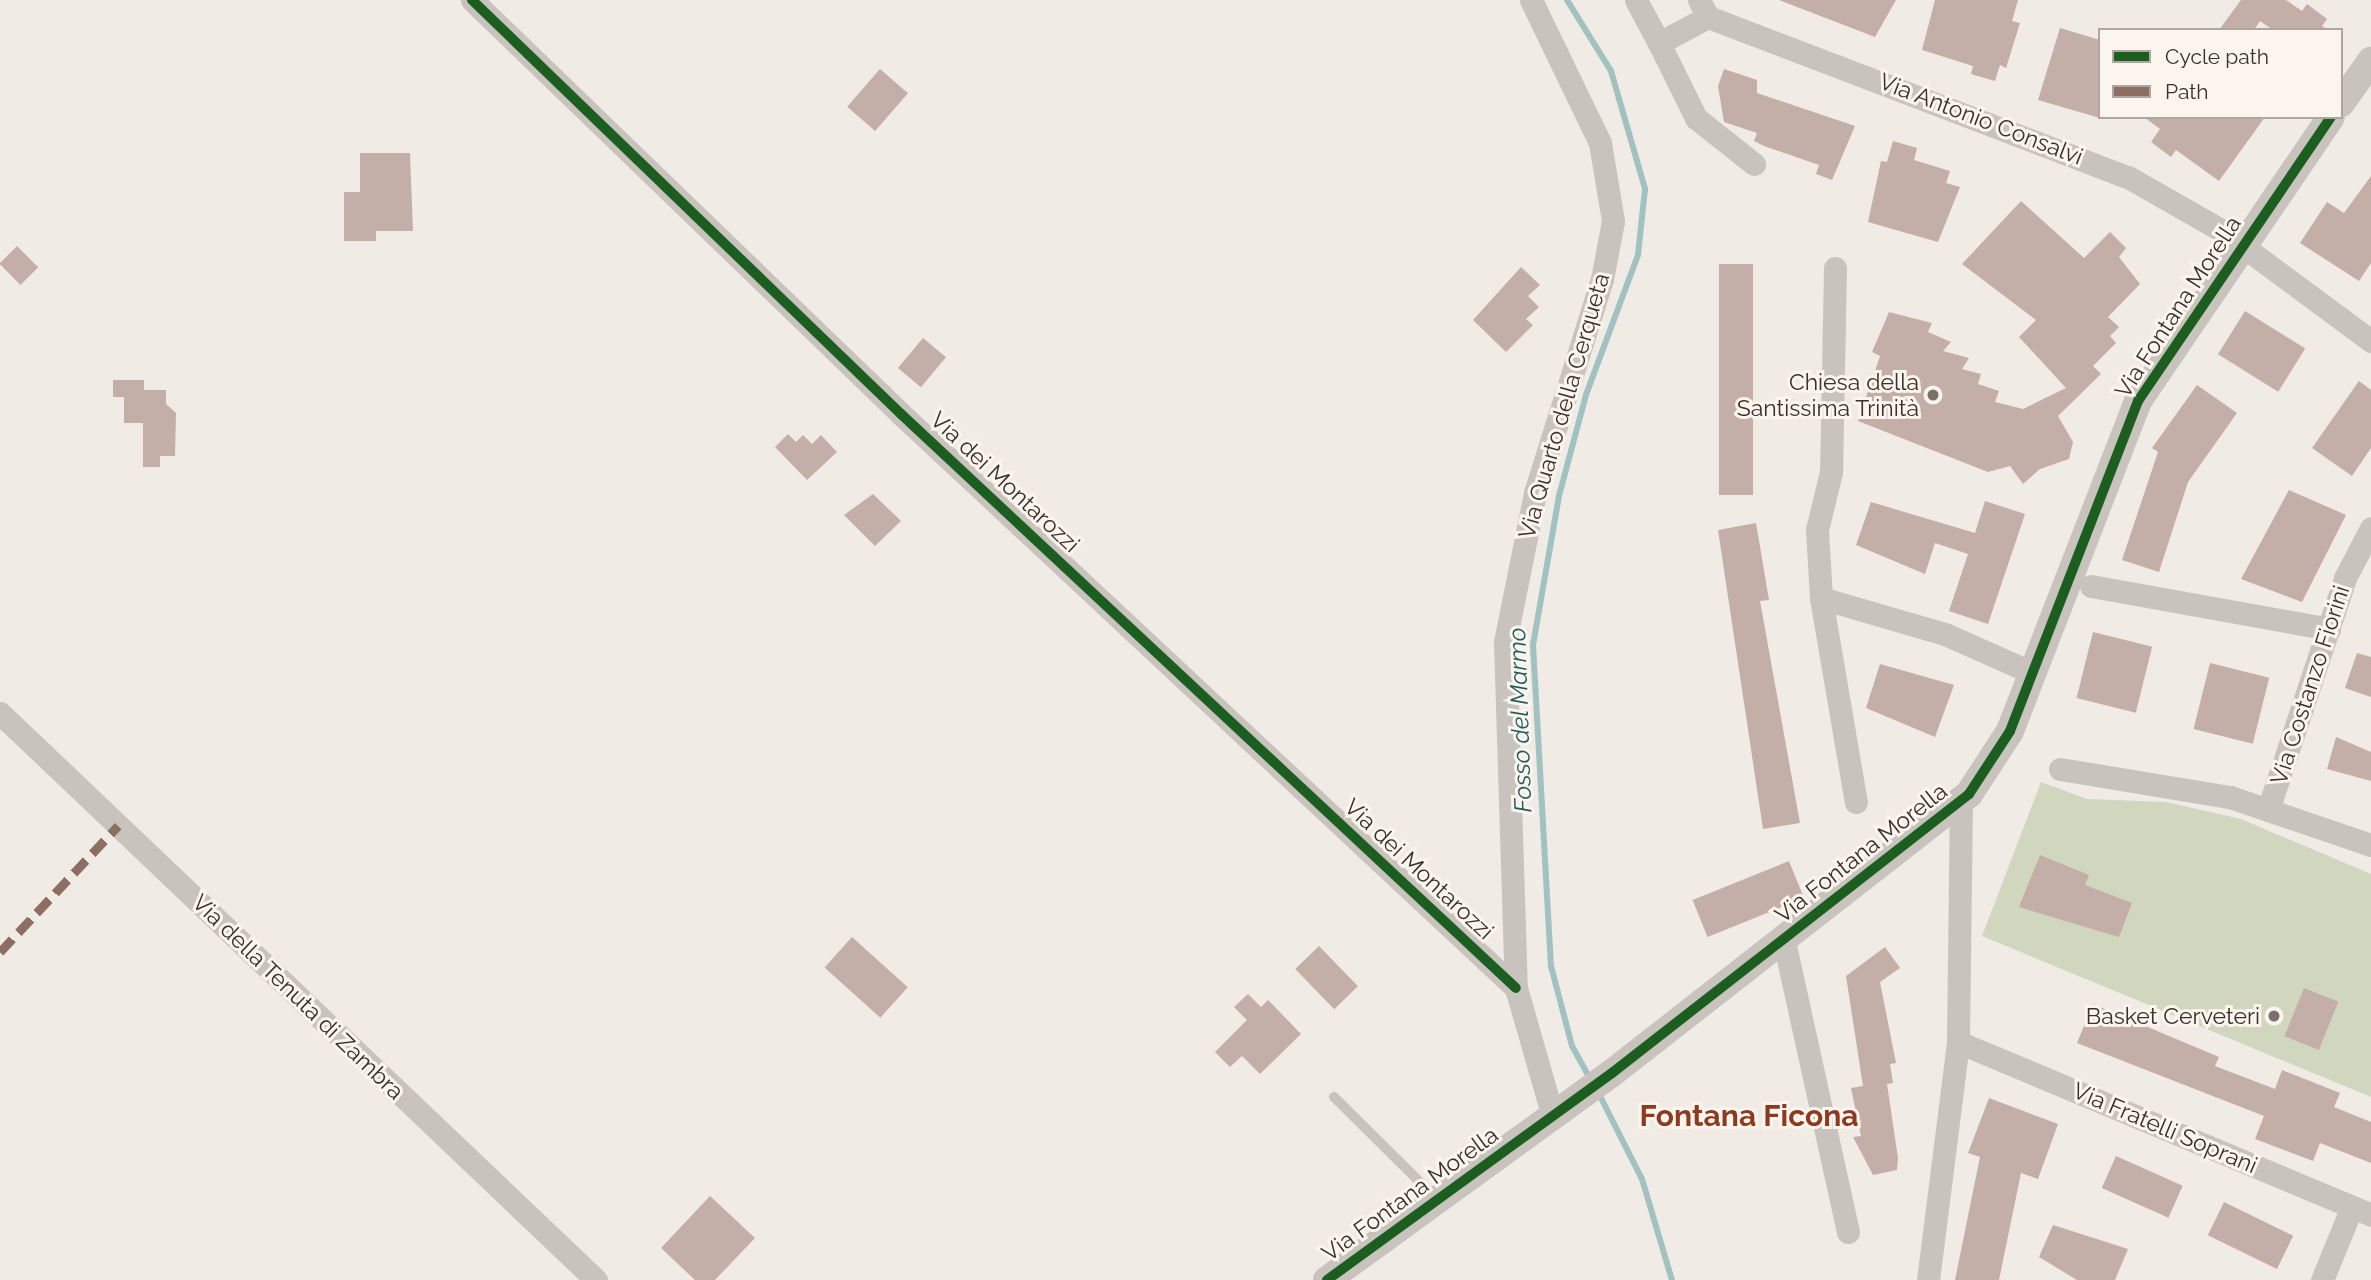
<!DOCTYPE html>
<html>
<head>
<meta charset="utf-8">
<style>
	body { margin:0 }
	#map { position:relative; width:2371px; height:1280px; overflow:hidden; background:#f0ebe5; font-family:Raleway,sans-serif }
	div>[style] { position:absolute }
	.green>* { inset:0; background:#d1d6bf }
	.stream>* { height:6px; margin:-3px; padding:0 3px; transform-origin:3px; border-radius:3px; background:#a1c2c1 }
	.building>* { inset:0; background:#c3afa7; transform-origin:0 0 }
	.service>* { height:10px; margin:-5px; padding:0 5px; transform-origin:5px; border-radius:5px; background:#c9c3be }
	.minor>* { height:23px; margin:-11.5px; padding:0 11.5px; transform-origin:11.5px; border-radius:11.5px; background:#c9c3be }
	.tertiary>* { height:28px; margin:-14px; padding:0 14px; transform-origin:14px; border-radius:14px; background:#c9c3be }
	.quiet>* { height:9px; margin-top:-4.5px; transform-origin:0; background:repeating-linear-gradient(90deg,#8d6e63 0 18px,transparent 0 27px) }
	.cycleway>* { height:10px; margin:-5px; padding:0 5px; transform-origin:5px; border-radius:5px; background:#1b5e20 }
	.dots>* { width:19px; height:19px; translate:-50% -50%; box-sizing:border-box; border:4px solid #fbf5ee; border-radius:50% }
	span { translate:-50% -50%; white-space:nowrap; text-align:center; line-height:1.15; -webkit-text-stroke:6px #fbf5ee; paint-order:stroke }
	.street-label { font-size:23px; color:#3b302b }
	.poi-label { font-size:23px; color:#3b302b }
	.right { translate:-100% -50%; text-align:right }
	.water-label { font-size:24px; color:#1f5a5e; font-style:italic }
	.district-label { font-size:30px; color:#8c3b22; font-weight:700 }
	.legend { position:absolute; left:2098px; top:28px; width:245px; height:91px; box-sizing:border-box; background:#fbf5ee; border:2px solid #aea6a0; margin:0; padding:9px 12px; list-style:none; font-size:21px; color:#3b302b }
	.legend li { display:flex; align-items:center; gap:14px; height:35px }
	.legend b { width:35px; border:2px solid #aea6a0 }
</style>
</head>
<body>
<div id="map">
	<div class="green">
		<div style="clip-path:polygon(2041px 782px,2087px 799px,2166px 802px,2241px 819px,2371px 874px,2371px 1097px,1982px 936px)"></div>
	</div>
	<div class="stream">
		<div style="left:1567px;top:0;width:84px;rotate:58.2deg"></div>
		<div style="left:1611px;top:71px;width:123px;rotate:73.9deg"></div>
		<div style="left:1645px;top:189px;width:66px;rotate:96.1deg"></div>
		<div style="left:1638px;top:255px;width:149px;rotate:110.4deg"></div>
		<div style="left:1586px;top:395px;width:105px;rotate:105deg"></div>
		<div style="left:1559px;top:496px;width:151px;rotate:99.9deg"></div>
		<div style="left:1533px;top:645px;width:322px;rotate:86.8deg"></div>
		<div style="left:1551px;top:966px;width:83px;rotate:75.3deg"></div>
		<div style="left:1572px;top:1046px;width:39px;rotate:61deg"></div>
		<div style="left:1598px;top:1092px;width:97px;rotate:63.2deg"></div>
		<div style="left:1642px;top:1179px;width:105px;rotate:73.5deg"></div>
	</div>
	<div class="building">
		<div style="clip-path:polygon(1779px 0,1896px 0,1875px 37px)"></div>
		<div style="clip-path:polygon(1935px 0,2018px 0,2012px 21px,2020px 23px,2006px 68px,2000px 65px,1995px 81px,1971px 74px,1973px 66px,1922px 50px)"></div>
		<div style="clip-path:polygon(2241px 0,2286px 0,2302px 11px,2307px 4px,2327px 19px,2322px 26px,2328px 30px,2273px 30px,2260px 21px,2254px 30px,2219px 30px)"></div>
		<div style="clip-path:polygon(2060px 28px,2100px 40px,2100px 118px,2038px 100px)"></div>
		<div style="left:880px;top:69px;width:37px;height:50px;rotate:41deg"></div>
		<div style="clip-path:polygon(1724px 69px,1757px 80px,1757px 93px,1855px 126px,1832px 180px,1816px 174px,1819px 165px,1764px 146px,1754px 141px,1757px 133px,1724px 122px,1718px 86px)"></div>
		<div style="clip-path:polygon(2144px 117px,2265px 117px,2219px 181px,2176px 150px,2171px 157px,2151px 142px,2160px 129px)"></div>
		<div style="clip-path:polygon(1893px 141px,1917px 148px,1914px 160px,1950px 171px,1946px 183px,1960px 187px,1938px 242px,1868px 222px,1881px 161px,1887px 162px)"></div>
		<div style="clip-path:polygon(360px 153px,410px 153px,413px 231px,376px 231px,376px 241px,344px 241px,344px 192px,360px 192px)"></div>
		<div style="clip-path:polygon(2371px 176px,2371px 263px,2359px 281px,2300px 243px,2327px 202px,2344px 213px)"></div>
		<div style="clip-path:polygon(2021px 201px,2084px 258px,2110px 232px,2126px 248px,2119px 257px,2140px 284px,2108px 317px,2119px 327px,2110px 336px,2116px 343px,2093px 366px,2101px 374px,2058px 416px,2073px 442px,2069px 459px,2040px 469px,2023px 484px,2010px 466px,1988px 472px,1858px 421px,1880px 356px,1872px 352px,1889px 312px,1932px 323px,1928px 332px,1951px 342px,1943px 351px,1969px 358px,1962px 369px,1981px 374px,1978px 384px,1999px 391px,1995px 402px,2023px 409px,2066px 388px,2019px 337px,2036px 320px,1962px 264px)"></div>
		<div style="left:17px;top:246px;width:30px;height:25px;rotate:45deg"></div>
		<div style="left:1753px;top:264px;width:231px;height:34px;rotate:90deg"></div>
		<div style="clip-path:polygon(1521px 267px,1540px 285px,1528px 296px,1539px 307px,1526px 319px,1533px 325px,1506px 352px,1473px 320px)"></div>
		<div style="left:2245px;top:311px;width:71px;height:51px;rotate:32deg"></div>
		<div style="left:923px;top:338px;width:30px;height:39px;rotate:40deg"></div>
		<div style="clip-path:polygon(113px 380px,144px 380px,144px 390px,166px 390px,166px 404px,176px 413px,175px 456px,160px 456px,160px 467px,143px 467px,143px 423px,124px 423px,124px 397px,113px 397px)"></div>
		<div style="clip-path:polygon(2359px 381px,2371px 390px,2371px 448px,2352px 476px,2312px 448px)"></div>
		<div style="clip-path:polygon(2197px 385px,2237px 413px,2188px 482px,2159px 572px,2122px 560px,2158px 452px,2152px 448px)"></div>
		<div style="clip-path:polygon(788px 434px,796px 442px,803px 435px,812px 444px,821px 435px,837px 452px,807px 480px,775px 447px)"></div>
		<div style="clip-path:polygon(2289px 490px,2346px 515px,2302px 602px,2241px 579px)"></div>
		<div style="clip-path:polygon(873px 494px,901px 521px,875px 546px,844px 515px)"></div>
		<div style="clip-path:polygon(1985px 501px,2025px 514px,1988px 624px,1949px 611px,1968px 554px,1935px 543px,1925px 574px,1856px 545px,1871px 502px,1975px 533px)"></div>
		<div style="clip-path:polygon(1756px 523px,1769px 600px,1760px 601px,1800px 823px,1763px 829px,1718px 530px)"></div>
		<div style="left:2093px;top:632px;width:61px;height:68px;rotate:14deg"></div>
		<div style="clip-path:polygon(2357px 653px,2371px 657px,2371px 697px,2345px 688px)"></div>
		<div style="left:2210px;top:663px;width:61px;height:68px;rotate:14deg"></div>
		<div style="clip-path:polygon(1880px 664px,1954px 685px,1935px 737px,1866px 708px)"></div>
		<div style="clip-path:polygon(2336px 737px,2371px 752px,2371px 781px,2327px 769px)"></div>
		<div style="clip-path:polygon(2040px 855px,2089px 875px,2085px 885px,2132px 903px,2119px 937px,2019px 907px)"></div>
		<div style="left:1789px;top:861px;width:40px;height:104px;rotate:68deg"></div>
		<div style="left:852px;top:937px;width:75px;height:41px;rotate:42deg"></div>
		<div style="left:1319px;top:946px;width:56px;height:33px;rotate:46deg"></div>
		<div style="clip-path:polygon(1885px 947px,1900px 968px,1880px 982px,1896px 1063px,1890px 1064px,1893px 1083px,1887px 1084px,1898px 1158px,1897px 1170px,1873px 1175px,1853px 1137px,1861px 1136px,1851px 1088px,1863px 1086px,1846px 976px)"></div>
		<div style="left:2304px;top:988px;width:37px;height:52px;rotate:22deg"></div>
		<div style="clip-path:polygon(1248px 994px,1261px 1007px,1268px 1000px,1301px 1034px,1260px 1074px,1242px 1056px,1230px 1067px,1215px 1052px,1247px 1020px,1234px 1007px)"></div>
		<div style="clip-path:polygon(2093px 1004px,2219px 1057px,2215px 1066px,2275px 1089px,2282px 1070px,2340px 1093px,2334px 1107px,2371px 1122px,2371px 1163px,2320px 1143px,2313px 1161px,2255px 1139px,2264px 1116px,2077px 1043px)"></div>
		<div style="clip-path:polygon(1989px 1098px,2058px 1124px,2038px 1179px,2021px 1173px,1999px 1280px,1955px 1280px,1980px 1157px,1968px 1153px)"></div>
		<div style="left:2116px;top:1156px;width:73px;height:35px;rotate:24deg"></div>
		<div style="clip-path:polygon(710px 1196px,755px 1238px,715px 1280px,695px 1280px,661px 1248px)"></div>
		<div style="left:2224px;top:1202px;width:77px;height:37px;rotate:26deg"></div>
		<div style="clip-path:polygon(2053px 1225px,2128px 1249px,2115px 1280px,2077px 1280px,2039px 1257px)"></div>
	</div>
	<div class="service">
		<div style="left:1334px;top:1097px;width:145px;rotate:44.7deg"></div>
	</div>
	<div class="minor">
		<div style="left:472px;top:0;width:596px;rotate:43.98deg"></div>
		<div style="left:901px;top:414px;width:841px;rotate:43.03deg"></div>
		<div style="left:1531px;top:0;width:159px;rotate:64.2deg"></div>
		<div style="left:1600px;top:143px;width:79px;rotate:80.5deg"></div>
		<div style="left:1613px;top:221px;width:59px;rotate:100.7deg"></div>
		<div style="left:1602px;top:279px;width:224px;rotate:107.4deg"></div>
		<div style="left:1535px;top:493px;width:152px;rotate:101.4deg"></div>
		<div style="left:1505px;top:642px;width:346px;rotate:88.2deg"></div>
		<div style="left:1516px;top:988px;width:134px;rotate:74deg"></div>
		<div style="left:1636px;top:0;width:49px;rotate:61.9deg"></div>
		<div style="left:1659px;top:43px;width:55px;rotate:-28deg"></div>
		<div style="left:1708px;top:17px;width:19px;rotate:-118deg"></div>
		<div style="left:1708px;top:17px;width:449px;rotate:20.9deg"></div>
		<div style="left:2128px;top:177px;width:107px;rotate:29.7deg"></div>
		<div style="left:2221px;top:230px;width:187px;rotate:36.5deg"></div>
		<div style="left:1659px;top:43px;width:84px;rotate:63.7deg"></div>
		<div style="left:1696px;top:118px;width:74px;rotate:38.4deg"></div>
		<div style="left:1835px;top:268px;width:204px;rotate:91.1deg"></div>
		<div style="left:1831px;top:472px;width:60px;rotate:103.6deg"></div>
		<div style="left:1817px;top:530px;width:68px;rotate:86.6deg"></div>
		<div style="left:1821px;top:598px;width:129px;rotate:16.2deg"></div>
		<div style="left:1945px;top:634px;width:96px;rotate:23.9deg"></div>
		<div style="left:2091px;top:586px;width:242px;rotate:10.2deg"></div>
		<div style="left:1821px;top:598px;width:207px;rotate:80.3deg"></div>
		<div style="left:0;top:713px;width:823px;rotate:43.57deg"></div>
		<div style="left:2060px;top:769px;width:172px;rotate:9.4deg"></div>
		<div style="left:2230px;top:797px;width:149px;rotate:18.8deg"></div>
		<div style="left:2269px;top:807px;width:241px;rotate:-71.6deg"></div>
		<div style="left:2345px;top:578px;width:56px;rotate:-62.5deg"></div>
		<div style="left:1784px;top:941px;width:298px;rotate:77.6deg"></div>
		<div style="left:1958px;top:1042px;width:448px;rotate:22.7deg"></div>
		<div style="left:1928px;top:1280px;width:240px;rotate:-82.8deg"></div>
		<div style="left:1958px;top:1042px;width:240px;rotate:-89.3deg"></div>
		<div style="left:2322px;top:1280px;width:79px;rotate:-67.7deg"></div>
	</div>
	<div class="tertiary">
		<div style="left:2341px;top:103px;width:52px;rotate:-54.5deg"></div>
		<div style="left:1327px;top:1280px;width:352px;rotate:-36deg"></div>
		<div style="left:1612px;top:1073px;width:453px;rotate:-38deg"></div>
		<div style="left:1969px;top:794px;width:75px;rotate:-56.9deg"></div>
		<div style="left:2010px;top:731px;width:354px;rotate:-68.8deg"></div>
		<div style="left:2138px;top:401px;width:343px;rotate:-55.8deg"></div>
	</div>
	<div class="quiet">
		<div style="left:0;top:952px;width:173px;rotate:-46.9deg"></div>
	</div>
	<div class="cycleway">
		<div style="left:472px;top:0;width:596px;rotate:43.98deg"></div>
		<div style="left:901px;top:414px;width:841px;rotate:43.03deg"></div>
		<div style="left:1327px;top:1280px;width:352px;rotate:-36deg"></div>
		<div style="left:1612px;top:1073px;width:453px;rotate:-38deg"></div>
		<div style="left:1969px;top:794px;width:75px;rotate:-56.9deg"></div>
		<div style="left:2010px;top:731px;width:354px;rotate:-68.8deg"></div>
		<div style="left:2138px;top:401px;width:343px;rotate:-55.8deg"></div>
	</div>
	<div class="dots">
		<div style="left:1933px;top:395px;background:#7a716c"></div>
		<div style="left:2274px;top:1016px;background:#7a716c"></div>
	</div>
	<div class="street-label">
		<span style="left:1981px;top:119px;rotate:21deg">Via Antonio Consalvi</span>
		<span style="left:2178px;top:307px;rotate:-57deg">Via Fontana Morella</span>
		<span style="left:1564px;top:406px;rotate:-74deg">Via Quarto della Cerqueta</span>
		<span style="left:1005px;top:482px;rotate:43deg">Via dei Montarozzi</span>
		<span style="left:2310px;top:685px;rotate:-72deg">Via Costanzo Fiorini</span>
		<span style="left:1861px;top:853px;rotate:-38deg">Via Fontana Morella</span>
		<span style="left:1419px;top:869px;rotate:43deg">Via dei Montarozzi</span>
		<span style="left:298px;top:997px;rotate:44deg">Via della Tenuta di Zambra</span>
		<span style="left:2165px;top:1128px;rotate:23deg">Via Fratelli Soprani</span>
		<span style="left:1410px;top:1194px;rotate:-36deg">Via Fontana Morella</span>
	</div>
	<div class="poi-label">
		<span class="right" style="left:1919px;top:395px">Chiesa della<br>Santissima Trinità</span>
		<span class="right" style="left:2260px;top:1016px">Basket Cerveteri</span>
	</div>
	<div class="water-label">
		<span style="left:1520px;top:720px;rotate:-92deg">Fosso del Marmo</span>
	</div>
	<div class="district-label">
		<span style="left:1749px;top:1116px">Fontana Ficona</span>
	</div>
	<ul class="legend">
	<li><b style="height:9px;background:#1b5e20"></b>Cycle path</li>
	<li><b style="height:9px;background:#8d6e63"></b>Path</li>
	</ul>
</div>
</body>
</html>
